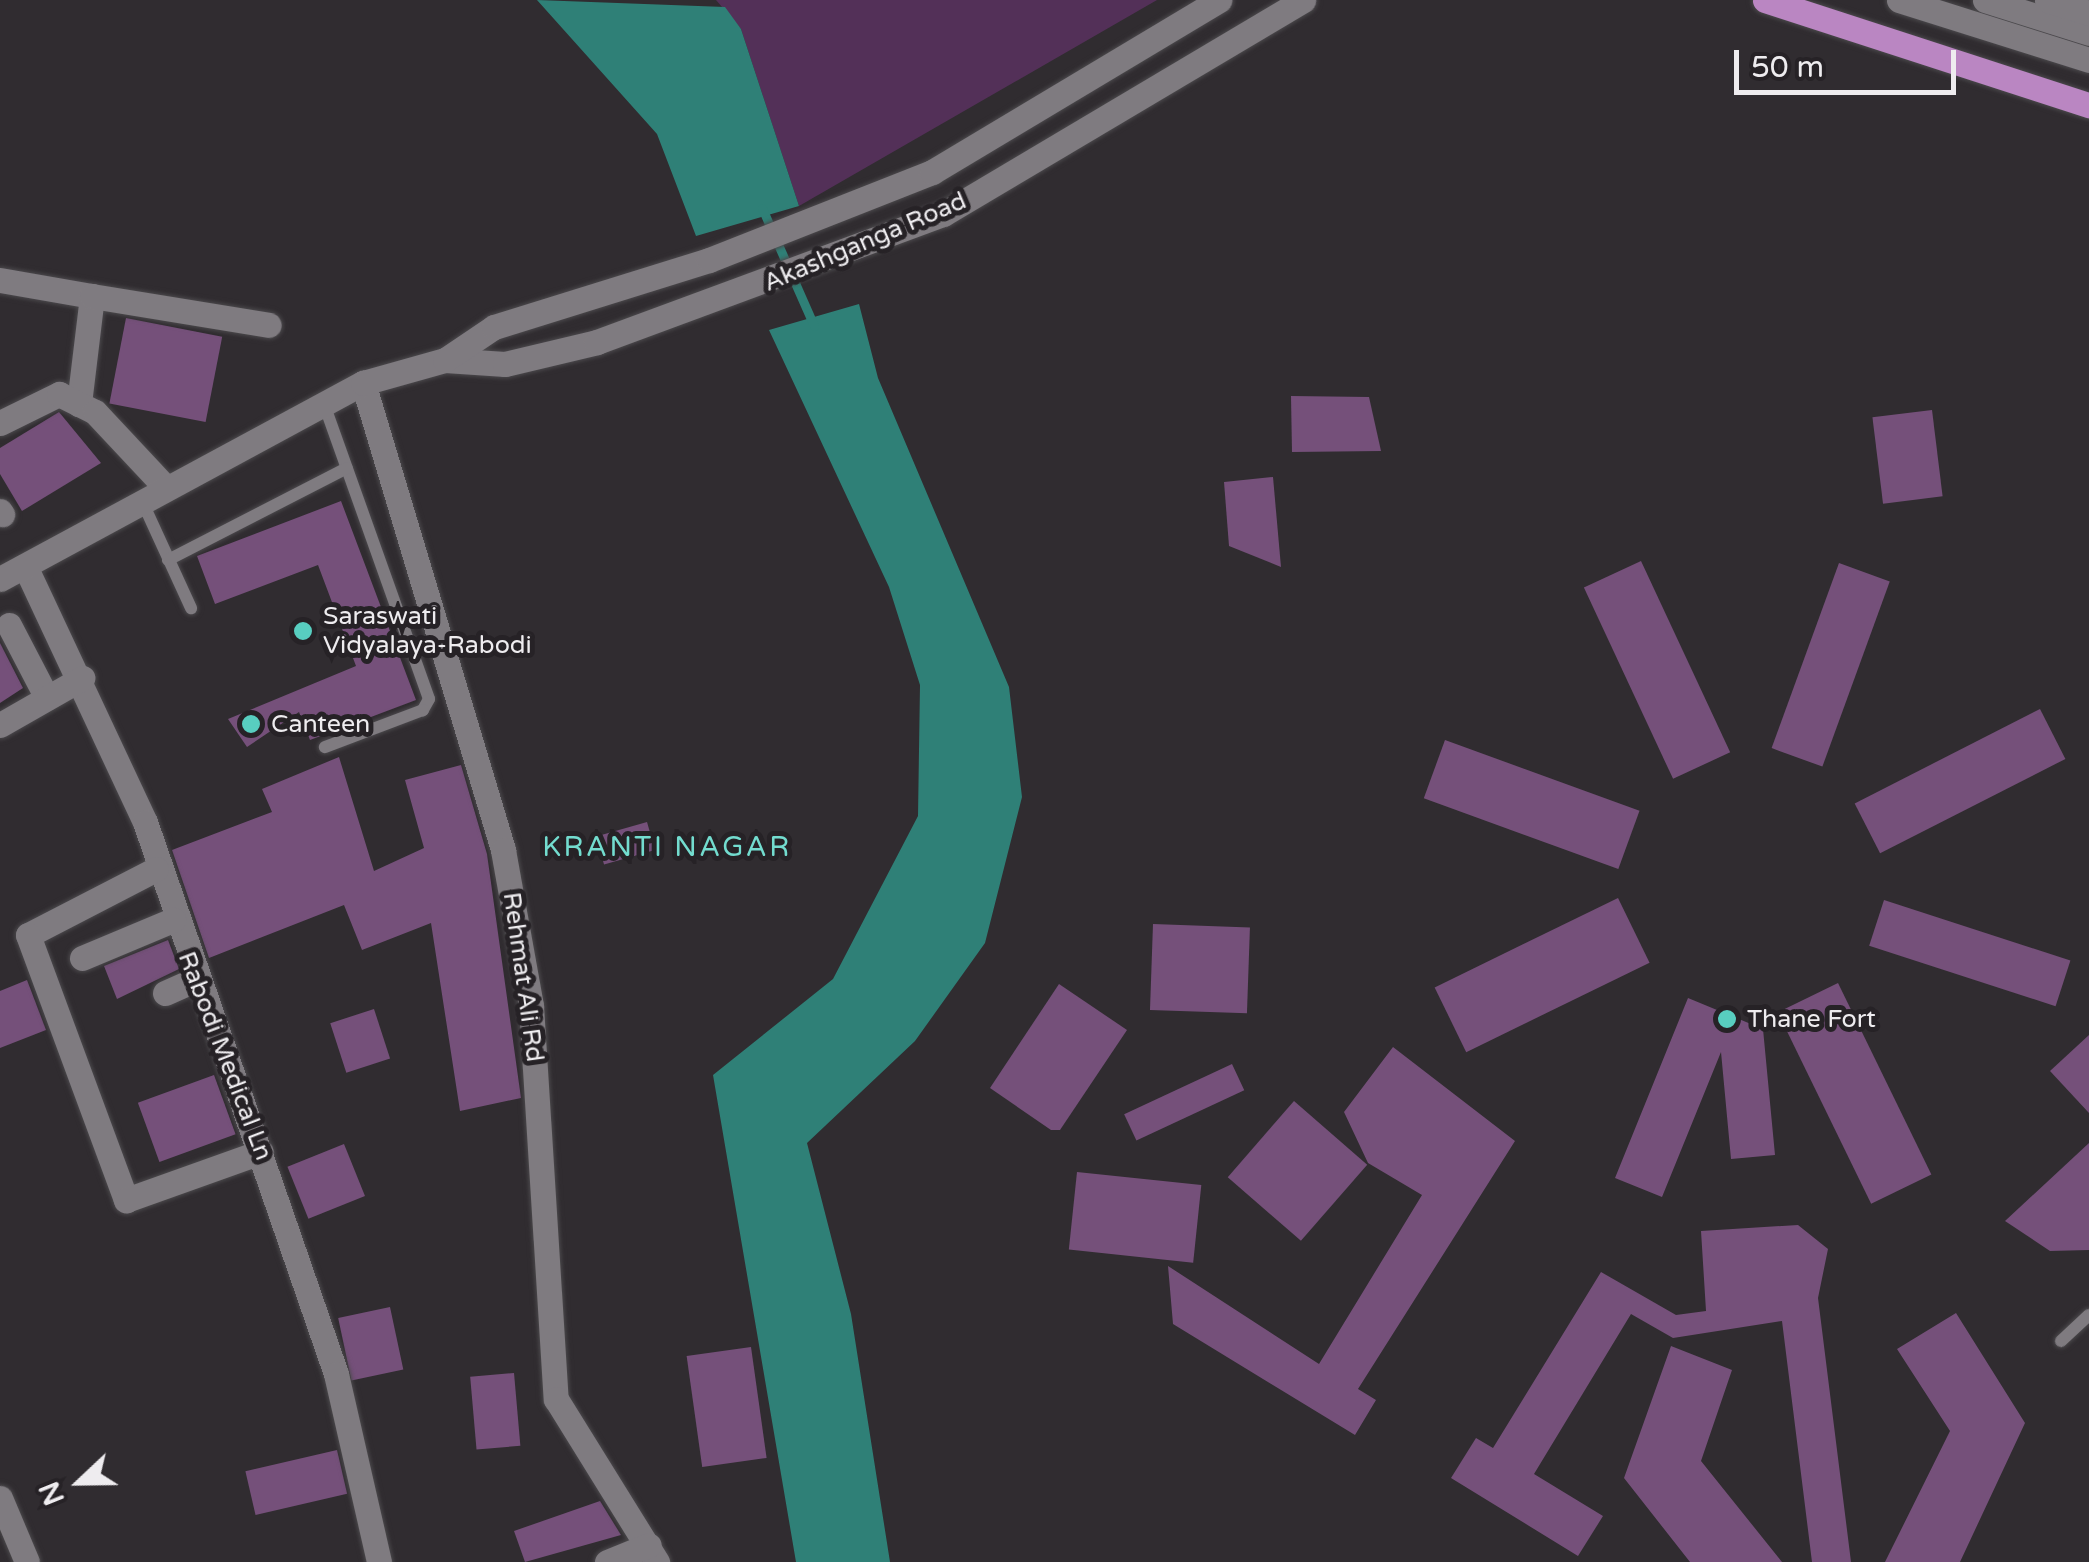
<!DOCTYPE html>
<html>
<head>
<meta charset="utf-8">
<style>
	body { margin:0 }
	#map { position:relative; width:2089px; height:1562px; overflow:hidden; background:#302c30; font-family:"Varela Round",sans-serif }
	div>[style] { position:absolute }
	.green>* { inset:0; background:#533058 }
	.water>* { inset:0; background:#2f8077 }
	.stream>* { height:9px; margin:-4.5px; padding:0 4.5px; transform-origin:4.5px; border-radius:4.5px; background:#2f8077 }
	.building>* { inset:0; background:#75507a; transform-origin:0 0 }
	.roads { filter:drop-shadow(0 0 2px #4b494c) drop-shadow(0 0 2px #4b494c) }
	.service>* { height:12px; margin:-6px; padding:0 6px; transform-origin:6px; border-radius:6px; background:#7f7b80 }
	.minor>* { height:25px; margin:-12.5px; padding:0 12.5px; transform-origin:12.5px; border-radius:12.5px; background:#7f7b80 }
	.secondary>* { height:25px; margin:-12.5px; padding:0 12.5px; transform-origin:12.5px; border-radius:12.5px; background:#7f7b80 }
	.primary>* { height:25px; margin:-12.5px; padding:0 12.5px; transform-origin:12.5px; border-radius:12.5px; background:#ba86c2 }
	.dots>* { width:28px; height:28px; translate:-50% -50%; box-sizing:border-box; border:5px solid #262226; border-radius:50% }
	span { translate:-50% -50%; white-space:nowrap; text-align:center; line-height:1.15; -webkit-text-stroke:10px #262226; paint-order:stroke }
	.street-label { font-size:25px; color:#eeecef }
	.poi-label { font-size:25px; color:#eeecef }
	.left { translate:0 -50%; text-align:left }
	.neighbourhood-label { font-size:28px; color:#73dccf; letter-spacing:2.5px }
	.north { position:absolute; left:30px; top:1432px; width:100px; height:100px; -webkit-text-stroke:8px #262226; paint-order:stroke; rotate:248deg; font-size:28px; font-weight:700; line-height:40px; text-align:center; color:#eeecef }
	.north::after { content:''; display:block; margin:auto; width:35px; height:45px; background:#eeecef; clip-path:polygon(50% 0,100% 100%,50% 72%,0 100%) }
	.scale { position:absolute; left:1734px; top:50px; width:222px; height:45px; box-sizing:border-box; border:5px solid #eeecef; border-top:0; padding-left:12px; font-size:30px; line-height:35px; white-space:nowrap; color:#eeecef; -webkit-text-stroke:8px #262226; paint-order:stroke }
</style>
</head>
<body>
<div id="map">
	<div class="green">
		<div style="clip-path:polygon(716px 0,1157px 0,799px 206px,741px 29px)"></div>
	</div>
	<div class="water">
		<div style="clip-path:polygon(537px 0,725px 7px,741px 29px,799px 206px,696px 236px,657px 134px)"></div>
		<div style="clip-path:polygon(859px 304px,878px 378px,1009px 687px,1022px 797px,985px 943px,915px 1041px,807px 1143px,851px 1314px,890px 1562px,796px 1562px,713px 1075px,833px 979px,918px 816px,920px 685px,889px 587px,769px 330px)"></div>
	</div>
	<div class="stream">
		<div style="left:762px;top:208px;width:129px;rotate:66.2deg"></div>
	</div>
	<div class="building">
		<div style="left:126px;top:318px;width:98px;height:87px;rotate:11deg"></div>
		<div style="clip-path:polygon(1291px 396px,1369px 397px,1381px 451px,1292px 452px)"></div>
		<div style="left:1932px;top:410px;width:87px;height:60px;rotate:83deg"></div>
		<div style="clip-path:polygon(59px 412px,101px 463px,22px 511px,0 474px,0 448px)"></div>
		<div style="clip-path:polygon(1273px 477px,1281px 567px,1229px 546px,1224px 482px)"></div>
		<div style="clip-path:polygon(341px 501px,416px 700px,310px 740px,299px 712px,247px 747px,228px 719px,356px 666px,318px 565px,215px 604px,197px 556px)"></div>
		<div style="left:1641px;top:561px;width:211px;height:63px;rotate:65deg"></div>
		<div style="left:1839px;top:563px;width:54px;height:197px;rotate:20deg"></div>
		<div style="clip-path:polygon(0 643px,23px 688px,0 703px)"></div>
		<div style="left:2040px;top:709px;width:56px;height:208px;rotate:63deg"></div>
		<div style="left:1445px;top:740px;width:207px;height:62px;rotate:20deg"></div>
		<div style="clip-path:polygon(339px 757px,374px 871px,424px 848px,405px 780px,461px 765px,487px 854px,521px 1098px,460px 1111px,431px 923px,362px 950px,344px 905px,209px 958px,172px 850px,272px 812px,262px 789px)"></div>
		<div style="left:647px;top:822px;width:29px;height:53px;rotate:74deg"></div>
		<div style="left:1618px;top:898px;width:72px;height:204px;rotate:64deg"></div>
		<div style="left:1884px;top:900px;width:196px;height:48px;rotate:18deg"></div>
		<div style="left:1153px;top:924px;width:97px;height:86px;rotate:2deg"></div>
		<div style="clip-path:polygon(168px 940px,179px 969px,117px 999px,104px 966px)"></div>
		<div style="clip-path:polygon(27px 980px,46px 1030px,0 1048px,0 991px)"></div>
		<div style="left:1838px;top:983px;width:213px;height:67px;rotate:64deg"></div>
		<div style="clip-path:polygon(1059px 984px,1127px 1030px,1060px 1130px,1051px 1130px,990px 1088px)"></div>
		<div style="clip-path:polygon(1688px 998px,1763px 1029px,1775px 1155px,1731px 1159px,1721px 1052px,1662px 1197px,1615px 1178px)"></div>
		<div style="left:374px;top:1009px;width:52px;height:46px;rotate:72deg"></div>
		<div style="clip-path:polygon(2089px 1035px,2089px 1113px,2050px 1071px)"></div>
		<div style="clip-path:polygon(1393px 1047px,1515px 1141px,1358px 1389px,1376px 1400px,1355px 1435px,1173px 1324px,1168px 1266px,1319px 1364px,1422px 1195px,1368px 1163px,1344px 1112px)"></div>
		<div style="left:1232px;top:1064px;width:29px;height:119px;rotate:65deg"></div>
		<div style="left:214px;top:1075px;width:63px;height:81px;rotate:70deg"></div>
		<div style="left:1294px;top:1101px;width:97px;height:101px;rotate:41deg"></div>
		<div style="clip-path:polygon(2089px 1143px,2089px 1250px,2050px 1251px,2005px 1221px)"></div>
		<div style="left:344px;top:1144px;width:56px;height:61px;rotate:68deg"></div>
		<div style="left:1077px;top:1172px;width:125px;height:78px;rotate:6deg"></div>
		<div style="clip-path:polygon(1798px 1225px,1828px 1249px,1818px 1298px,1851px 1562px,1812px 1562px,1782px 1321px,1673px 1338px,1631px 1314px,1534px 1474px,1603px 1516px,1578px 1556px,1451px 1478px,1476px 1438px,1493px 1448px,1601px 1272px,1676px 1315px,1706px 1311px,1701px 1231px)"></div>
		<div style="left:390px;top:1307px;width:64px;height:53px;rotate:78deg"></div>
		<div style="clip-path:polygon(1956px 1313px,2025px 1423px,1960px 1562px,1885px 1562px,1950px 1431px,1897px 1349px)"></div>
		<div style="clip-path:polygon(1671px 1346px,1732px 1370px,1701px 1461px,1782px 1562px,1690px 1562px,1624px 1478px)"></div>
		<div style="left:751px;top:1347px;width:112px;height:65px;rotate:82deg"></div>
		<div style="left:514px;top:1373px;width:73px;height:44px;rotate:85deg"></div>
		<div style="left:337px;top:1450px;width:45px;height:94px;rotate:77deg"></div>
		<div style="clip-path:polygon(600px 1501px,621px 1535px,525px 1562px,514px 1531px)"></div>
	</div>
	<div class="roads">
		<div class="service">
			<div style="left:324px;top:404px;width:313px;rotate:70.4deg"></div>
			<div style="left:429px;top:699px;width:13px;rotate:119deg"></div>
			<div style="left:423px;top:710px;width:105px;rotate:159.3deg"></div>
			<div style="left:142px;top:501px;width:118px;rotate:65.4deg"></div>
			<div style="left:168px;top:560px;width:201px;rotate:-27.2deg"></div>
			<div style="left:2061px;top:1341px;width:38px;rotate:-43deg"></div>
		</div>
		<div class="minor">
			<div style="left:0;top:280px;width:93px;rotate:9.9deg"></div>
			<div style="left:92px;top:296px;width:109px;rotate:96.9deg"></div>
			<div style="left:92px;top:296px;width:179px;rotate:9.3deg"></div>
			<div style="left:445px;top:360px;width:60px;rotate:3.8deg"></div>
			<div style="left:505px;top:364px;width:95px;rotate:-13.4deg"></div>
			<div style="left:597px;top:342px;width:369px;rotate:-20.3deg"></div>
			<div style="left:943px;top:214px;width:419px;rotate:-30.7deg"></div>
			<div style="left:363px;top:383px;width:488px;rotate:73.3deg"></div>
			<div style="left:503px;top:850px;width:158px;rotate:79.8deg"></div>
			<div style="left:531px;top:1006px;width:394px;rotate:86.4deg"></div>
			<div style="left:556px;top:1399px;width:192px;rotate:58.2deg"></div>
			<div style="left:0;top:423px;width:66px;rotate:-26.2deg"></div>
			<div style="left:59px;top:394px;width:40px;rotate:26.6deg"></div>
			<div style="left:95px;top:412px;width:104px;rotate:46.9deg"></div>
			<div style="left:0;top:511px;width:4px;rotate:56deg"></div>
			<div style="left:25px;top:566px;width:283px;rotate:64.9deg"></div>
			<div style="left:145px;top:822px;width:584px;rotate:70.91deg"></div>
			<div style="left:336px;top:1374px;width:193px;rotate:77.1deg"></div>
			<div style="left:0;top:579px;width:413px;rotate:-28.4deg"></div>
			<div style="left:363px;top:383px;width:85px;rotate:-15.7deg"></div>
			<div style="left:445px;top:360px;width:59px;rotate:-34deg"></div>
			<div style="left:494px;top:327px;width:225px;rotate:-17.3deg"></div>
			<div style="left:709px;top:260px;width:240px;rotate:-21.5deg"></div>
			<div style="left:932px;top:172px;width:335px;rotate:-30.9deg"></div>
			<div style="left:9px;top:625px;width:82px;rotate:62.5deg"></div>
			<div style="left:0;top:725px;width:95px;rotate:-29.8deg"></div>
			<div style="left:156px;top:869px;width:144px;rotate:152.7deg"></div>
			<div style="left:28px;top:935px;width:283px;rotate:69.7deg"></div>
			<div style="left:126px;top:1200px;width:143px;rotate:-19.6deg"></div>
			<div style="left:82px;top:958px;width:99px;rotate:-22.7deg"></div>
			<div style="left:165px;top:993px;width:32px;rotate:-24deg"></div>
			<div style="left:0;top:1498px;width:69px;rotate:67.1deg"></div>
			<div style="left:607px;top:1562px;width:45px;rotate:-22deg"></div>
		</div>
		<div class="secondary">
			<div style="left:1899px;top:0;width:199px;rotate:17.5deg"></div>
			<div style="left:1985px;top:0;width:109px;rotate:17.6deg"></div>
			<div style="left:2047px;top:0;width:44px;rotate:17.2deg"></div>
		</div>
		<div class="primary">
			<div style="left:1765px;top:0;width:341px;rotate:18deg"></div>
		</div>
	</div>
	<div class="dots">
		<div style="left:303px;top:631px;background:#58cec0"></div>
		<div style="left:251px;top:724px;background:#58cec0"></div>
		<div style="left:1727px;top:1019px;background:#58cec0"></div>
	</div>
	<div class="street-label">
		<span style="left:865px;top:242px;rotate:-23deg">Akashganga Road</span>
		<span style="left:523px;top:977px;rotate:82deg">Rehmat Ali Rd</span>
		<span style="left:225px;top:1056px;rotate:69deg">Rabodi Medical Ln</span>
	</div>
	<div class="poi-label">
		<span class="left" style="left:323px;top:631px">Saraswati<br>Vidyalaya-Rabodi</span>
		<span class="left" style="left:271px;top:724px">Canteen</span>
		<span class="left" style="left:1747px;top:1019px">Thane Fort</span>
	</div>
	<div class="neighbourhood-label">
		<span style="left:667px;top:847px">KRANTI NAGAR</span>
	</div>
	<div class="north">N</div>
	<div class="scale">50 m</div>
</div>
</body>
</html>
